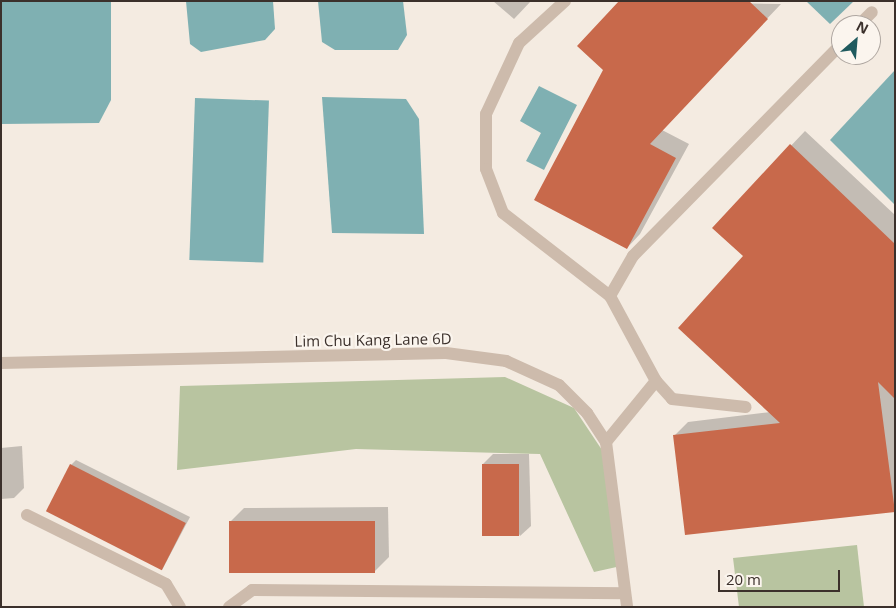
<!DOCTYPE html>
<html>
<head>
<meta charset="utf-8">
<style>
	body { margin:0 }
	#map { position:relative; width:896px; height:608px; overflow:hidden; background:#f4ebe1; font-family:"Open Sans",sans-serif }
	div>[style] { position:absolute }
	.green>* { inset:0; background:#b8c4a0 }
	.water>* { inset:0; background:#7fb0b2; transform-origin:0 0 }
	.shadow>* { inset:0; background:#0003 }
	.building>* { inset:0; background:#c8694b; transform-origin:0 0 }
	.lane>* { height:12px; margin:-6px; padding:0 6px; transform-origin:6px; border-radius:6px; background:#cdbbac }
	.street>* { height:12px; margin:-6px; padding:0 6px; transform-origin:6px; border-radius:6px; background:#cdbbac }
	span { translate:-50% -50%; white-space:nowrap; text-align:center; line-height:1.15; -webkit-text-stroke:4.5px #fbf5ee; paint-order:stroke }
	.street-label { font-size:15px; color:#3b302b }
	.frame { position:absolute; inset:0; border:2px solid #3b302b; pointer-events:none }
	.north { position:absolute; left:831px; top:15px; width:50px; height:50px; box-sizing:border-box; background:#fbf5ee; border:1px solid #aea6a0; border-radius:50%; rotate:27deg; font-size:14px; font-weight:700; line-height:20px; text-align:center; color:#3b302b }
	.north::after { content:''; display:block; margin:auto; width:18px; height:22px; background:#1f5a5e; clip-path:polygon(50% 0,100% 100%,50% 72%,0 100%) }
	.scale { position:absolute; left:718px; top:570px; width:122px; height:22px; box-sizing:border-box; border:2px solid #3b302b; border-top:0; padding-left:6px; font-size:15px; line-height:18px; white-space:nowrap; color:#3b302b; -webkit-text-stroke:4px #fbf5ee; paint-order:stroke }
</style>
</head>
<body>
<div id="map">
	<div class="green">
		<div style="clip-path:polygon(505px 377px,574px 408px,608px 459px,621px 566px,594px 572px,540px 454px,356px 449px,177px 470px,180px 386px)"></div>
		<div style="clip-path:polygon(857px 545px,864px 607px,739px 607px,733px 558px)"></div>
	</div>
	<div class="water">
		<div style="clip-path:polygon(1px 1px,111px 1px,111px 100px,99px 123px,1px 124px)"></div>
		<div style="clip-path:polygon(186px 1px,273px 1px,275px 29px,265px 40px,201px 52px,190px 44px)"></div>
		<div style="clip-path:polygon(318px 1px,403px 1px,407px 35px,398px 50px,335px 50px,322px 42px)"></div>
		<div style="clip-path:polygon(806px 1px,854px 1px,830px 24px)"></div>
		<div style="clip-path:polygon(895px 70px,895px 205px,830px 140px)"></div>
		<div style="clip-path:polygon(539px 86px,577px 105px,544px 170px,526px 161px,541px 133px,520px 121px)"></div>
		<div style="clip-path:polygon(322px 97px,406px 99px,419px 119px,424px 234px,332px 233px)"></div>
		<div style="left:195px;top:98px;width:74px;height:162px;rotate:2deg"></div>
	</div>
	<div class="shadow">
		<div style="clip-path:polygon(493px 1px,531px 1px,514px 19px)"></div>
		<div style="clip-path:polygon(621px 1px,781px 4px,662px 130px,689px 144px,640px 234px,627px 248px,605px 70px)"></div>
		<div style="clip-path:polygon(805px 131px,895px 215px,895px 511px,674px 436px,688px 422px,771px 412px,745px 256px,714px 227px)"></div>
		<div style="clip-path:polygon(22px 446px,24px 488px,14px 498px,1px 499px,1px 448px)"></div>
		<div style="clip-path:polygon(493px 454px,529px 454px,531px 526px,520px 536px,483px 464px)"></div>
		<div style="clip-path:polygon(76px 460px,190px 517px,162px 570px,71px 465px)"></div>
		<div style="clip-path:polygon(388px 507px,389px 557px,375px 571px,230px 522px,244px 508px)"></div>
	</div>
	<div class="building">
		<div style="clip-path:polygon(619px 1px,749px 1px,768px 19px,650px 144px,676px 158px,627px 249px,534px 200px,603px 70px,577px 46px)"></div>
		<div style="clip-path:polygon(790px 144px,895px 244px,895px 399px,878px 382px,895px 512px,685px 535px,673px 435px,780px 423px,678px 328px,743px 256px,712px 228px)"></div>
		<div style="left:70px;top:464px;width:130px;height:53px;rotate:27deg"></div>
		<div style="left:482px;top:464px;width:37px;height:72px"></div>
		<div style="left:229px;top:521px;width:146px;height:52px"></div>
	</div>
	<div class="lane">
		<div style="left:565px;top:1px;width:62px;rotate:137.6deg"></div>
		<div style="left:519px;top:43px;width:78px;rotate:114.9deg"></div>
		<div style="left:486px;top:114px;width:55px;rotate:90deg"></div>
		<div style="left:486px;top:169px;width:47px;rotate:68.9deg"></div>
		<div style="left:503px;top:213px;width:135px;rotate:37.8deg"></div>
		<div style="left:610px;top:296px;width:97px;rotate:61.6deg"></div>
		<div style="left:656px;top:381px;width:24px;rotate:48deg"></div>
		<div style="left:672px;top:399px;width:74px;rotate:6.2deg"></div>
		<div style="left:859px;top:25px;width:18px;rotate:-45deg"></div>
		<div style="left:610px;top:296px;width:46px;rotate:-60.1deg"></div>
		<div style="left:633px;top:256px;width:297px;rotate:-45.5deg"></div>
		<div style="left:606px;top:442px;width:79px;rotate:-50.7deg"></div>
		<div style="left:27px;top:515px;width:155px;rotate:26.4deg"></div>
		<div style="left:166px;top:584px;width:27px;rotate:59deg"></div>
		<div style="left:229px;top:607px;width:29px;rotate:-36deg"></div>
		<div style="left:252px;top:590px;width:373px;rotate:0.5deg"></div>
	</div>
	<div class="street">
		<div style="left:1px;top:363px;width:445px;rotate:-1.3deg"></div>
		<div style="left:446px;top:353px;width:61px;rotate:7.6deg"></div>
		<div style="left:506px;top:361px;width:58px;rotate:24.4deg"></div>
		<div style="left:559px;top:385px;width:40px;rotate:45deg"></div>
		<div style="left:587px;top:413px;width:35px;rotate:57deg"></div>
		<div style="left:606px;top:442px;width:166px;rotate:82.7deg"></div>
	</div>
	<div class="street-label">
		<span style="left:373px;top:340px;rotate:-1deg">Lim Chu Kang Lane 6D</span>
	</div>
	<div class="frame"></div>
	<div class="north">N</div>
	<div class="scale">20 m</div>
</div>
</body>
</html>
